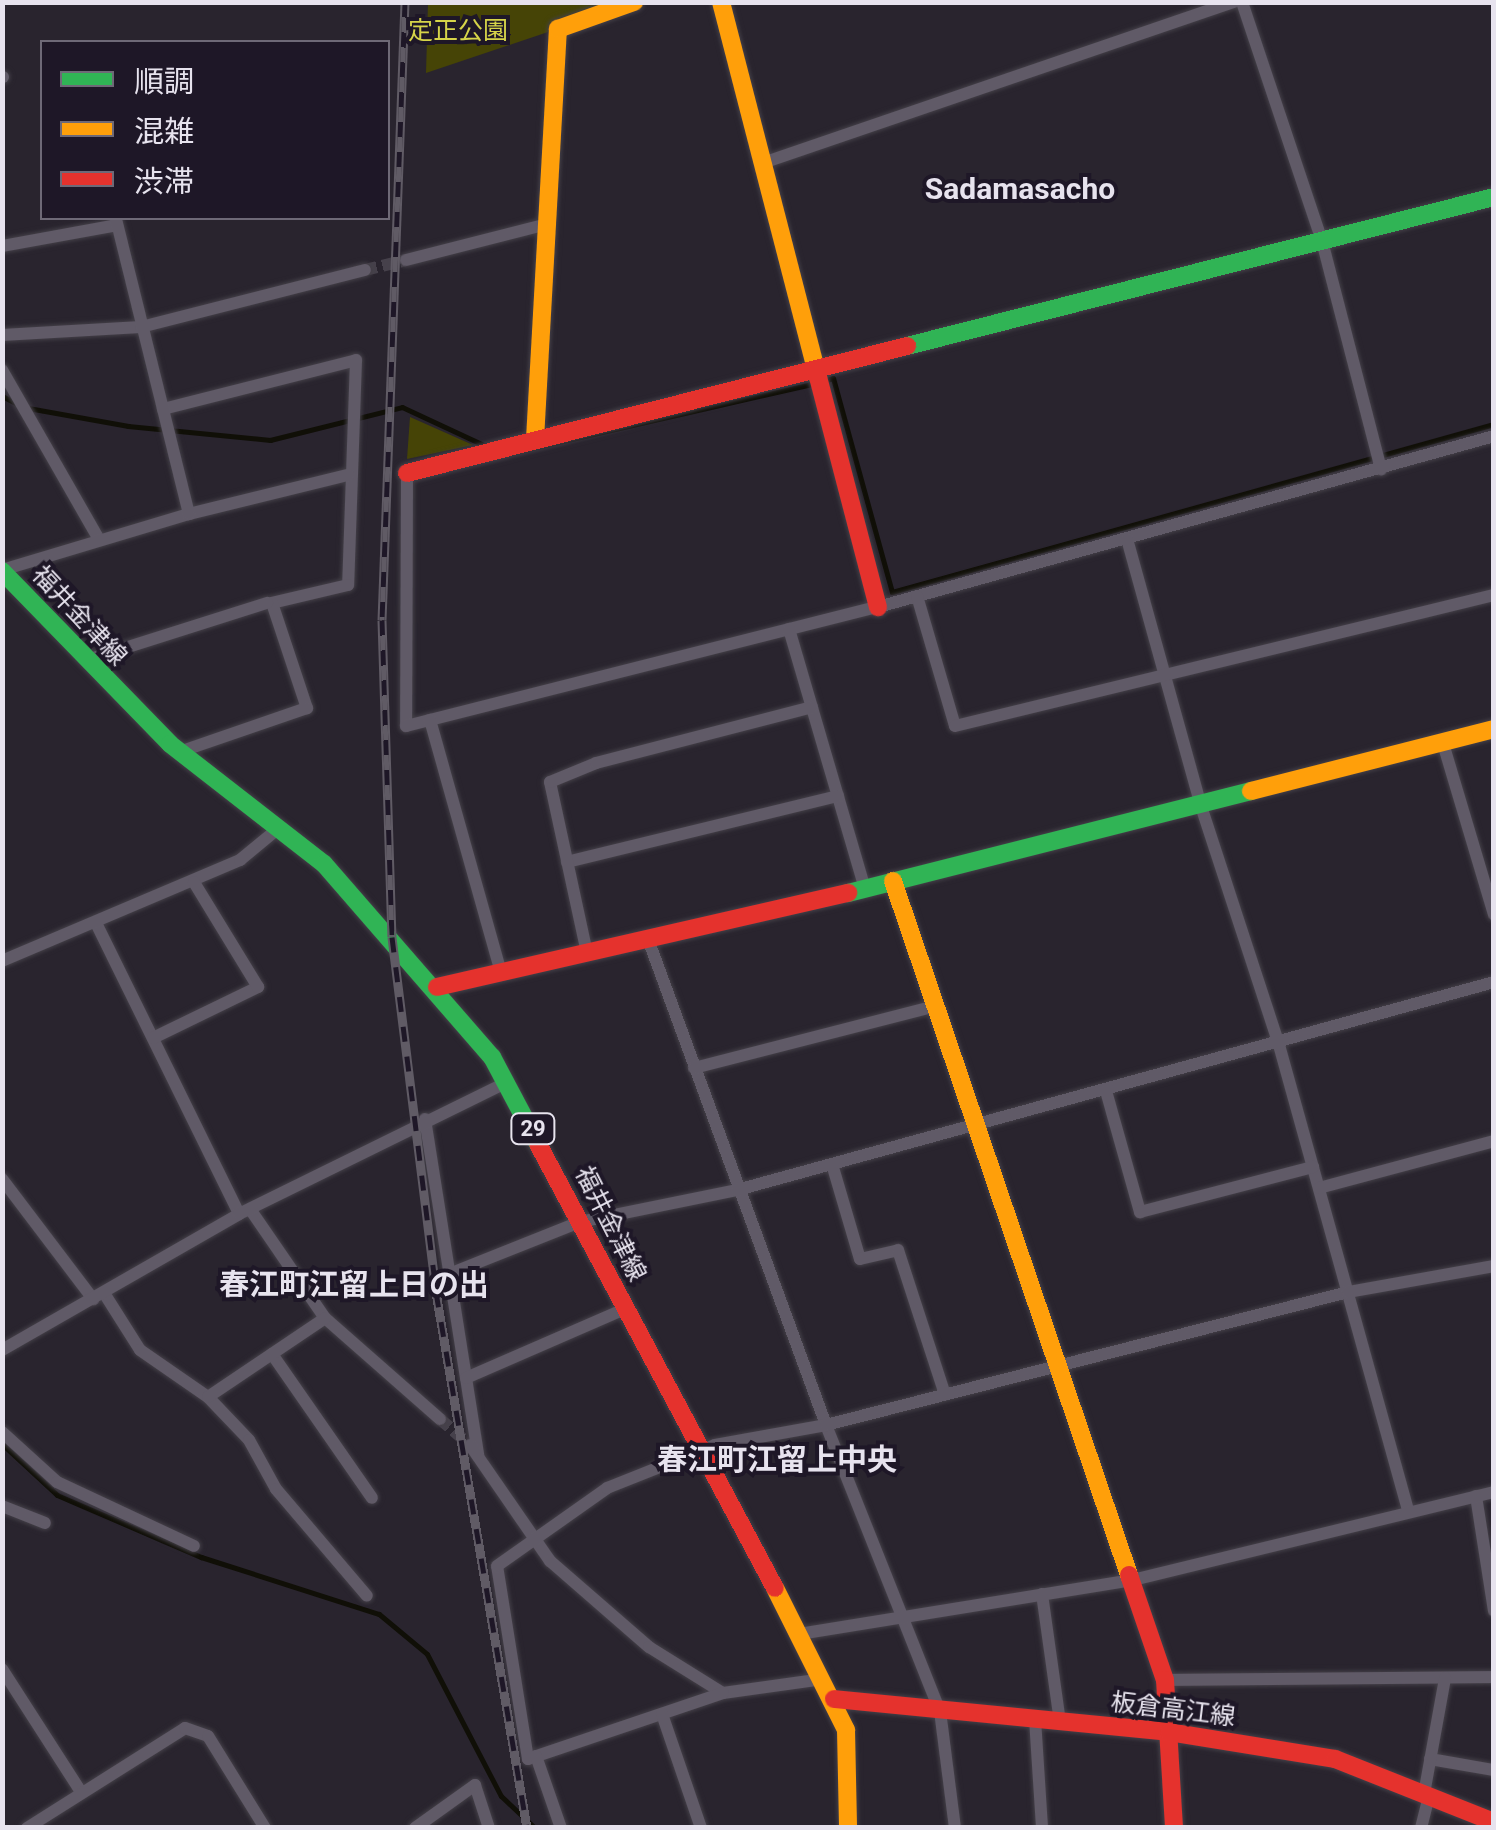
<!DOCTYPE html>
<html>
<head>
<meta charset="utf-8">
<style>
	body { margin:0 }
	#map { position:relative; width:1496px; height:1830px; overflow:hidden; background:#29242e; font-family:Roboto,"Noto Sans JP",sans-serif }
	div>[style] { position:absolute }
	.green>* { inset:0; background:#464406 }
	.stream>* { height:5px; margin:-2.5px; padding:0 2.5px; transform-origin:2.5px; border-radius:2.5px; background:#100f07 }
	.street-tunnel>* { height:12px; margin-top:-6px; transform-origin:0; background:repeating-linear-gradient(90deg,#46414b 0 12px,transparent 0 18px) }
	.roads { filter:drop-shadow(0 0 2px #444048) drop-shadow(0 0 2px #444048) }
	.street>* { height:12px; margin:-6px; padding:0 6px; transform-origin:6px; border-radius:6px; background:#605a67 }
	.fast>* { height:18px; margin:-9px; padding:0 9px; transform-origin:9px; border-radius:9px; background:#30b455 }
	.slow>* { height:18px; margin:-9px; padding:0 9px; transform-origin:9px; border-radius:9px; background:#ff9f0a }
	.jam>* { height:18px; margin:-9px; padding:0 9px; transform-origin:9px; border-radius:9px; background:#e5322d }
	.rail>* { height:9px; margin-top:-4.5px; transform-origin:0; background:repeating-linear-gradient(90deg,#1e1727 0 15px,#605b65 0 30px); box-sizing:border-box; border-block:2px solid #605b65 }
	span { translate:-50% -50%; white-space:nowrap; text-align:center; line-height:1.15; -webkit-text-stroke:8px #1e1727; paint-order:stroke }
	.shield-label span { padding:2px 8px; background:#1e1727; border:2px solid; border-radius:8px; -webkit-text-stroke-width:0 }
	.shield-label { font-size:22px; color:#e7e3ee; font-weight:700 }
	.park-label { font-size:25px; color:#d6d449 }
	.street-label { font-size:25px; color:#e7e3ee }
	.quarter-label { font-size:30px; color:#e7e3ee; font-weight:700 }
	.frame { position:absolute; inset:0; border:5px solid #e7e3ee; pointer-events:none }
	.legend { position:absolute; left:40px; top:40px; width:350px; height:180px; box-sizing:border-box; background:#1e1727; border:2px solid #6e6977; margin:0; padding:12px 18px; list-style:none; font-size:30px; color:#e7e3ee }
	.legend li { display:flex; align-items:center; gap:20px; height:50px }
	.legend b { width:50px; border:2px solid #6e6977 }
</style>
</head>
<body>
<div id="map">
	<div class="green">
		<div style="clip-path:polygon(428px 3px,634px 3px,426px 73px)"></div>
		<div style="clip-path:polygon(410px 417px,473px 445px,407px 459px)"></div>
	</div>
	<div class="stream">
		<div style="left:826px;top:380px;width:7px;rotate:-16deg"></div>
		<div style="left:833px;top:378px;width:222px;rotate:74.6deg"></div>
		<div style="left:892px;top:592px;width:625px;rotate:-15.59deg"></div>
		<div style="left:2px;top:396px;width:18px;rotate:27deg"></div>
		<div style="left:28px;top:408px;width:102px;rotate:10.2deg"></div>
		<div style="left:128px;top:426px;width:143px;rotate:5.6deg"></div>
		<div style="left:270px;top:440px;width:136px;rotate:-14deg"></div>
		<div style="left:402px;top:407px;width:93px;rotate:24.9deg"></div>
		<div style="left:506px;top:454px;width:317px;rotate:-12.9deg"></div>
		<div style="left:2px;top:1444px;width:75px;rotate:42.8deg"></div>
		<div style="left:57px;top:1495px;width:157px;rotate:23.3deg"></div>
		<div style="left:201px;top:1557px;width:187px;rotate:17.8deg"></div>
		<div style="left:379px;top:1614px;width:62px;rotate:39.8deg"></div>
		<div style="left:427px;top:1654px;width:160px;rotate:62.5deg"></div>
		<div style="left:501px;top:1796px;width:47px;rotate:43.3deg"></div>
	</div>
	<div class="street-tunnel">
		<div style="left:365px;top:270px;width:42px;rotate:-13.7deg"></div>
		<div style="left:440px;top:1419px;width:40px;rotate:41deg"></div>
	</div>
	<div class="roads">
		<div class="street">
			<div style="left:1242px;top:2px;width:252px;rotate:71.5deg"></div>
			<div style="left:1322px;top:241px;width:236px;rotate:75.5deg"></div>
			<div style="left:2px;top:77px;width:1px"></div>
			<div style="left:763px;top:163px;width:498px;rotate:-18.9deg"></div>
			<div style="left:2px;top:246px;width:117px;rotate:-10.3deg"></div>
			<div style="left:406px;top:260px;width:146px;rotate:-14.3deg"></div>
			<div style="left:2px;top:335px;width:139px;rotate:-3.3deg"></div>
			<div style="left:141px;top:327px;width:231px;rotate:-14.3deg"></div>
			<div style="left:2px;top:370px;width:191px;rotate:60.2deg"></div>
			<div style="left:163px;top:409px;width:199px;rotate:-14.2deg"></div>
			<div style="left:356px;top:360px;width:225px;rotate:92deg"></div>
			<div style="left:348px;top:585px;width:78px;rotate:166.7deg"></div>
			<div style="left:272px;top:603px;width:111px;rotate:71.6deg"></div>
			<div style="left:307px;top:708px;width:135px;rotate:161deg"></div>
			<div style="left:407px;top:473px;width:253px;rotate:90.2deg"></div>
			<div style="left:406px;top:726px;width:487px;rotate:-14.2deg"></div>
			<div style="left:878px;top:607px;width:639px;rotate:-15.51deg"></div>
			<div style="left:189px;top:514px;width:164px;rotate:-13.8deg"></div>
			<div style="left:1127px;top:539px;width:274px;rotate:74.5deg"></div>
			<div style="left:1200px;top:803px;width:255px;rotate:71.9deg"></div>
			<div style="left:1279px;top:1045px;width:483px;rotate:74.5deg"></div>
			<div style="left:2px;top:570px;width:195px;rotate:-16.7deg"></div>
			<div style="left:189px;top:514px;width:305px;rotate:-103.9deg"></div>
			<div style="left:917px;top:596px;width:135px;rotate:73.7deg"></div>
			<div style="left:955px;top:726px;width:555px;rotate:-13.66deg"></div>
			<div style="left:789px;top:629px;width:271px;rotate:73.7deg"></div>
			<div style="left:87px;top:660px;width:189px;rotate:-17.6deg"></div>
			<div style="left:430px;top:720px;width:263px;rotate:74.3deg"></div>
			<div style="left:1442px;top:740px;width:182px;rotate:73.4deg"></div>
			<div style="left:567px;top:862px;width:279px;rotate:-13.7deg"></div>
			<div style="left:97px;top:925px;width:322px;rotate:63.8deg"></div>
			<div style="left:648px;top:939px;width:518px;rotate:69.88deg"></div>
			<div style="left:826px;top:1425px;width:308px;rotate:68.3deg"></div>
			<div style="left:940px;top:1711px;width:118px;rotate:82.7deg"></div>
			<div style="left:587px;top:953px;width:175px;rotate:-102.2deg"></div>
			<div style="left:550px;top:782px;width:50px;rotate:-22.4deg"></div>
			<div style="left:596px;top:763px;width:223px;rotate:-14.5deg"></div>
			<div style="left:2px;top:961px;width:259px;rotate:-23deg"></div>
			<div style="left:240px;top:860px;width:52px;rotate:-39.5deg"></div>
			<div style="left:153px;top:1038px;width:117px;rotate:-25.9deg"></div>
			<div style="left:258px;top:987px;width:123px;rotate:-121.4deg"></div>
			<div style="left:694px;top:1068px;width:250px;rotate:-14.4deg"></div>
			<div style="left:1106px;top:1091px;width:126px;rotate:74.3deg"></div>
			<div style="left:1140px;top:1212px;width:179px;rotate:-14.6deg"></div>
			<div style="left:425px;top:1119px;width:340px;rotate:81deg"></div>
			<div style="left:832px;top:1164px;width:99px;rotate:73.6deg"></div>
			<div style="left:860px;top:1259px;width:39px;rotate:-13deg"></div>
			<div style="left:898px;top:1250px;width:152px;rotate:72deg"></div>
			<div style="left:2px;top:1179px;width:151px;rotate:52.8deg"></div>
			<div style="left:1319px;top:1188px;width:181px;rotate:-15deg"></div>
			<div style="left:250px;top:1209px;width:132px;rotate:55.5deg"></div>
			<div style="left:325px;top:1318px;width:153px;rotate:41.3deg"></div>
			<div style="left:449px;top:1274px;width:141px;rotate:-21.7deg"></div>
			<div style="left:580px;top:1222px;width:160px;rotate:-11.5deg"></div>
			<div style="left:737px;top:1190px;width:785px;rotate:-15.36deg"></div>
			<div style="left:104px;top:1293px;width:67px;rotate:57.7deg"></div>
			<div style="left:140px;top:1350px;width:83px;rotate:34.7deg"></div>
			<div style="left:208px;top:1397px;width:59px;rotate:46.4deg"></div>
			<div style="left:249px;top:1440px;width:56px;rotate:61.1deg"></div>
			<div style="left:276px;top:1489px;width:140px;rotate:49.6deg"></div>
			<div style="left:2px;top:1350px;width:273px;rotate:-29.8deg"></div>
			<div style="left:239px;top:1214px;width:299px;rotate:-26.2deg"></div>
			<div style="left:272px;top:1354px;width:175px;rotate:55.2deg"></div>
			<div style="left:466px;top:1378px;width:173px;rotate:-23.5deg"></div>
			<div style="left:208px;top:1397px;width:141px;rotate:-34deg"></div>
			<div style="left:2px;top:1432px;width:74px;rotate:42.3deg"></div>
			<div style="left:57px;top:1482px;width:151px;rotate:25deg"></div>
			<div style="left:470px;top:1445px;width:141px;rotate:55.4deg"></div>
			<div style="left:550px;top:1561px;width:131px;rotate:41deg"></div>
			<div style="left:649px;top:1647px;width:87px;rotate:31.9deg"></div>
			<div style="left:1476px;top:1496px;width:116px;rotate:81.1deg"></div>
			<div style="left:2px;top:1506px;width:46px;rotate:21.6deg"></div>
			<div style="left:1042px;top:1594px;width:129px;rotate:82deg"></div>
			<div style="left:799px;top:1634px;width:338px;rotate:-9.2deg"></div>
			<div style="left:1133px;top:1580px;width:372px;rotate:-13.7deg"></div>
			<div style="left:2px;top:1669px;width:146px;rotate:57.3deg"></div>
			<div style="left:823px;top:1679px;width:101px;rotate:172deg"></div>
			<div style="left:723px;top:1693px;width:206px;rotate:161.3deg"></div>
			<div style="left:528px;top:1759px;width:195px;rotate:-99.1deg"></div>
			<div style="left:497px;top:1566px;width:135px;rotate:-35.3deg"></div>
			<div style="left:607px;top:1488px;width:116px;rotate:-21.7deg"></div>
			<div style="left:715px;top:1445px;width:113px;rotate:-10.2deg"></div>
			<div style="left:826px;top:1425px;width:539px;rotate:-14.29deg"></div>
			<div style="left:1348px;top:1292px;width:148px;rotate:-10.1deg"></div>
			<div style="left:1165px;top:1680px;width:329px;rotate:-0.5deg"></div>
			<div style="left:662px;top:1714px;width:120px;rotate:71.1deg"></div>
			<div style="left:1035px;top:1719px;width:109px;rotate:86.3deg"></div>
			<div style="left:536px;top:1756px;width:76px;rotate:70.9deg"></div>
			<div style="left:1430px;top:1759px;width:65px;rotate:9.8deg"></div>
			<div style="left:1424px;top:1794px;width:118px;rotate:-79.7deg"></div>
			<div style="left:27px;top:1828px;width:187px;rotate:-32.3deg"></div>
			<div style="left:185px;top:1728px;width:24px;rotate:19deg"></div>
			<div style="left:208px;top:1736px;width:108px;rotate:58.2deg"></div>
			<div style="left:415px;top:1828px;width:74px;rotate:-35.6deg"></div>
			<div style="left:475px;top:1785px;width:45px;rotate:72deg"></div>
			<div style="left:1421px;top:1828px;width:33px;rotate:-76deg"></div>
		</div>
		<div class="fast">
			<div style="left:907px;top:346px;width:606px;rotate:-14.24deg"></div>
			<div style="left:2px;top:571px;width:241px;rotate:45.8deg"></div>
			<div style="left:170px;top:744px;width:195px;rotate:37.9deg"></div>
			<div style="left:324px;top:864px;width:256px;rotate:49deg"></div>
			<div style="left:492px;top:1057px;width:98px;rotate:62.1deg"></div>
			<div style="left:848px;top:893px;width:416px;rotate:-14.2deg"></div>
		</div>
		<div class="slow">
			<div style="left:721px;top:2px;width:387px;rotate:75.5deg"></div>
			<div style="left:535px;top:439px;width:411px;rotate:-86.8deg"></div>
			<div style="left:558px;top:29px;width:81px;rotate:-19.6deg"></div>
			<div style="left:1251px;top:791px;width:251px;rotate:-14.3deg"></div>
			<div style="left:893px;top:881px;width:733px;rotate:71.22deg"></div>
			<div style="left:775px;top:1588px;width:159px;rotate:63.4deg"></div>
			<div style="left:846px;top:1730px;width:98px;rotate:88.8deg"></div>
		</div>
		<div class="jam">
			<div style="left:818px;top:377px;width:238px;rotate:75.4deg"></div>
			<div style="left:407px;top:473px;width:516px;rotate:-14.25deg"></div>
			<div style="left:437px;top:987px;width:422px;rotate:-12.9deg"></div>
			<div style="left:538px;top:1144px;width:503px;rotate:61.91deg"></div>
			<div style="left:1129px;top:1575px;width:111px;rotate:71.1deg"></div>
			<div style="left:1165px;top:1680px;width:148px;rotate:86.5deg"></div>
			<div style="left:834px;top:1699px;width:337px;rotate:5.6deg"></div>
			<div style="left:1169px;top:1732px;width:168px;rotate:9.2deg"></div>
			<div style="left:1335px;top:1759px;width:171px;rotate:21.6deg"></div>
		</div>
	</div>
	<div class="rail">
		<div style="left:405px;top:2px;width:618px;rotate:92.13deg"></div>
		<div style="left:382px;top:620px;width:317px;rotate:88.2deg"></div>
		<div style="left:392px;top:937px;width:358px;rotate:82.9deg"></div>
		<div style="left:436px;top:1292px;width:544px;rotate:80.36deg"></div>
	</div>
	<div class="shield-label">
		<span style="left:533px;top:1129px">29</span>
	</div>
	<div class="park-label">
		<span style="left:458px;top:31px">定正公園</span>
	</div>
	<div class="street-label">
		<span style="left:79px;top:616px;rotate:47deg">福井金津線</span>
		<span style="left:610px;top:1224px;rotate:63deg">福井金津線</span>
		<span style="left:1173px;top:1710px;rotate:7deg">板倉高江線</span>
	</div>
	<div class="quarter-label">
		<span style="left:1020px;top:189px">Sadamasacho</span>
		<span style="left:354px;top:1285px">春江町江留上日の出</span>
		<span style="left:777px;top:1460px">春江町江留上中央</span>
	</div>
	<div class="frame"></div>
	<ul class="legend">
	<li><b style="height:12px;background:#30b455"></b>順調</li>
	<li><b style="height:12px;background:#ff9f0a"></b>混雑</li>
	<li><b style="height:12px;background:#e5322d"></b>渋滞</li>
	</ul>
</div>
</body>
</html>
